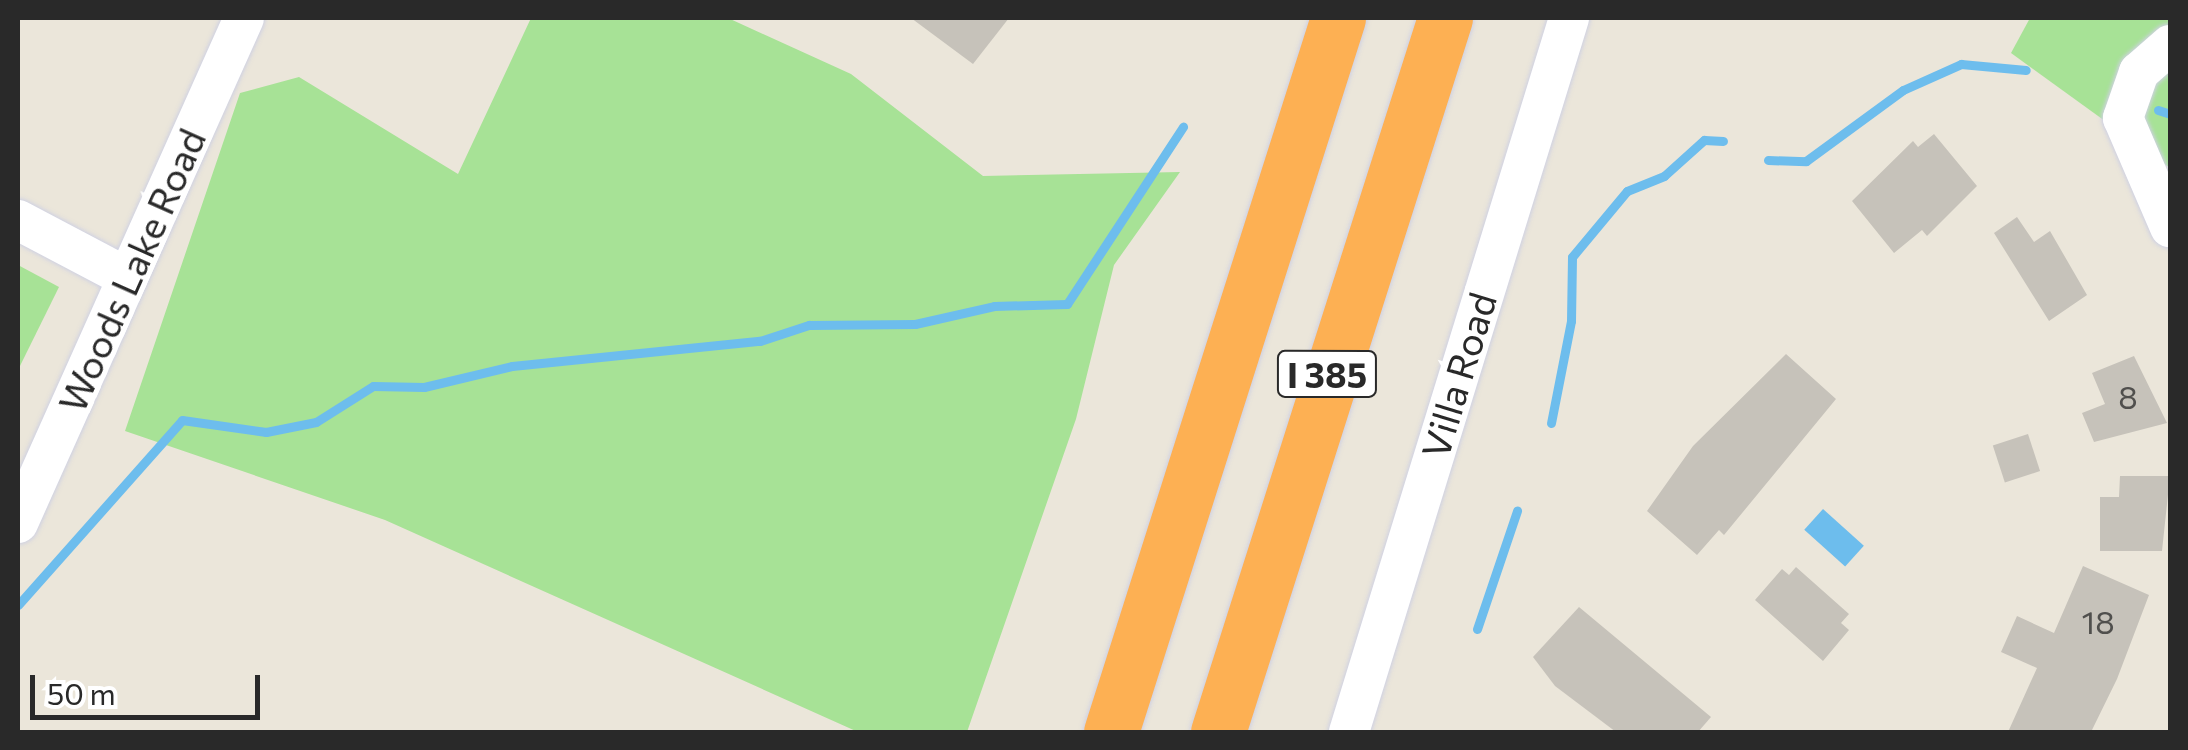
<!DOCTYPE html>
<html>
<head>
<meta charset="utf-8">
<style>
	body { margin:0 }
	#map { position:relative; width:2188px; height:750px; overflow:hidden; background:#ebe6da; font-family:Commissioner,sans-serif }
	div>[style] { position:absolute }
	.green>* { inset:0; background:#a7e296 }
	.water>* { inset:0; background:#6dbded; transform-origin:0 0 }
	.stream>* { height:9px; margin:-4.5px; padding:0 4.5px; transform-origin:4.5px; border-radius:4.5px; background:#6dbded }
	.building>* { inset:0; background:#c6c2ba; transform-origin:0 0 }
	.roads { filter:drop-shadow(0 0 2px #cfd1e2) drop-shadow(0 0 2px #cfd1e2) }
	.minor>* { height:40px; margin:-20px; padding:0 20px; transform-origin:20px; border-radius:20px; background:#fff }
	.highway>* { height:55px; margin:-27.5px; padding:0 27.5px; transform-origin:27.5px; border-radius:27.5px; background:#fdb053 }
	span { translate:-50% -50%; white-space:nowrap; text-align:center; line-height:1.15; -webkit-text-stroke:10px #fff; paint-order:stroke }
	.number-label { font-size:32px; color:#504f4d }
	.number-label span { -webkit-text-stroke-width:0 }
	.shield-label span { padding:2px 8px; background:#fff; border:2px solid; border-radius:8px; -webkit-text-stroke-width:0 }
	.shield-label { font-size:35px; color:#292929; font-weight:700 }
	.street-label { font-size:38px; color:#292929 }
	.frame { position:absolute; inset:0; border:20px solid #292929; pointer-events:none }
	.scale { position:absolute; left:30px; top:675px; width:230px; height:45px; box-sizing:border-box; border:5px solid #292929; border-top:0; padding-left:12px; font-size:30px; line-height:35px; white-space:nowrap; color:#292929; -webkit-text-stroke:8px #fff; paint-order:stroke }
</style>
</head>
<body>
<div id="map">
	<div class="green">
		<div style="clip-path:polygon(531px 18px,728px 18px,851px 74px,983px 176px,1180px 172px,1114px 265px,1076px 419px,967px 732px,858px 732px,385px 520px,125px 431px,240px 93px,299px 77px,458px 174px)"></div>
		<div style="clip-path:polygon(2030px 18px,2170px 18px,2170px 168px,2011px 53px)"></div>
		<div style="clip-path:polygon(18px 265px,59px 287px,18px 370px)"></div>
	</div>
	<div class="water">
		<div style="left:1823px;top:509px;width:55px;height:28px;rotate:42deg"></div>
	</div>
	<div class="stream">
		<div style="left:2158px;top:110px;width:13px;rotate:18deg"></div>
		<div style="left:1768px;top:160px;width:38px;rotate:2deg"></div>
		<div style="left:1806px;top:161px;width:120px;rotate:-36.2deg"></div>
		<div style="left:1903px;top:90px;width:64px;rotate:-24.1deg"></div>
		<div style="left:1961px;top:64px;width:65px;rotate:5.3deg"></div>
		<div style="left:1551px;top:423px;width:104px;rotate:-78.9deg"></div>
		<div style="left:1571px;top:321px;width:64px;rotate:-89.1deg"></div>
		<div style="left:1572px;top:257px;width:86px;rotate:-50.2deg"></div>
		<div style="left:1627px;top:191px;width:40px;rotate:-22deg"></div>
		<div style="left:1664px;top:176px;width:54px;rotate:-42deg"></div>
		<div style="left:1704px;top:140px;width:19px;rotate:3deg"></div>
		<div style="left:18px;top:605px;width:247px;rotate:-48.4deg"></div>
		<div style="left:182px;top:420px;width:85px;rotate:8.1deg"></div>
		<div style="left:266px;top:432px;width:51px;rotate:-11.3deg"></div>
		<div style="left:316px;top:422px;width:67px;rotate:-32.3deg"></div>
		<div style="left:373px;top:386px;width:51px;rotate:1.1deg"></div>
		<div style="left:424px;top:387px;width:90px;rotate:-13.4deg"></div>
		<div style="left:512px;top:366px;width:249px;rotate:-5.8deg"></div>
		<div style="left:760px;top:341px;width:52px;rotate:-18.1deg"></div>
		<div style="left:809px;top:325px;width:106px;rotate:-0.5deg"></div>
		<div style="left:915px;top:324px;width:81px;rotate:-12.8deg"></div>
		<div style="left:994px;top:306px;width:73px;rotate:-1.6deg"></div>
		<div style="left:1067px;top:304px;width:212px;rotate:-56.8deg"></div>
		<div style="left:1477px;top:629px;width:125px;rotate:-71.3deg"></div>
	</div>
	<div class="building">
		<div style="clip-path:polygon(911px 18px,1009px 18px,973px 64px)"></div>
		<div style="clip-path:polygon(1934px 134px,1977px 186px,1927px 236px,1922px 230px,1894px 253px,1852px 201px,1913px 141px,1918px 147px)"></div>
		<div style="clip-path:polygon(2017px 217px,2034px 242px,2050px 231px,2087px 295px,2049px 321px,1994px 233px)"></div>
		<div style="clip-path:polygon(1786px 354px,1836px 399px,1724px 535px,1719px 530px,1697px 555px,1647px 511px,1693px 446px)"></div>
		<div style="clip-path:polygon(2134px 356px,2167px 423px,2094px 442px,2082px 413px,2105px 404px,2092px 373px)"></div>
		<div style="left:2028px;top:434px;width:39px;height:37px;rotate:72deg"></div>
		<div style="clip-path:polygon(2120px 476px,2170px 476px,2162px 551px,2100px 551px,2100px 497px,2119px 497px)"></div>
		<div style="clip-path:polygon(2083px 566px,2149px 595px,2117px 679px,2091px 732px,2008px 732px,2037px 668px,2001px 652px,2017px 616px,2054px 633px)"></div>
		<div style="clip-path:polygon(1796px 567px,1849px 614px,1841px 623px,1849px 630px,1823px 661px,1755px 600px,1782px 569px,1789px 575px)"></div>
		<div style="clip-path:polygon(1579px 607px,1711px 717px,1698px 732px,1616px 732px,1555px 686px,1533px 657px)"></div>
	</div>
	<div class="roads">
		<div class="minor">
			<div style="left:2170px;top:45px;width:41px;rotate:138.9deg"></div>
			<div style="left:2139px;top:72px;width:49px;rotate:109.2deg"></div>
			<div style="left:2123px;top:118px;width:119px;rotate:66.7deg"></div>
			<div style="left:18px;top:220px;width:124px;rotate:27.8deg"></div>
			<div style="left:18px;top:523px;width:553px;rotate:-65.89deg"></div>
			<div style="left:1349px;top:732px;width:747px;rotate:-72.87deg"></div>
		</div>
		<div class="highway">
			<div style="left:1111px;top:732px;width:749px;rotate:-72.36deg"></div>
			<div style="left:1218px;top:732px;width:749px;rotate:-72.36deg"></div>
		</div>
	</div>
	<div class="number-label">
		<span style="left:2128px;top:396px">8</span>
		<span style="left:2098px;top:621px">18</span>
	</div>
	<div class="shield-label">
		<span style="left:1327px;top:374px">I 385</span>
	</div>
	<div class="street-label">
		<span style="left:131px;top:270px;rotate:-66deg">Woods Lake Road</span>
		<span style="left:1458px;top:375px;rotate:-73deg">Villa Road</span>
	</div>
	<div class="frame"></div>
	<div class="scale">50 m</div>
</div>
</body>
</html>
